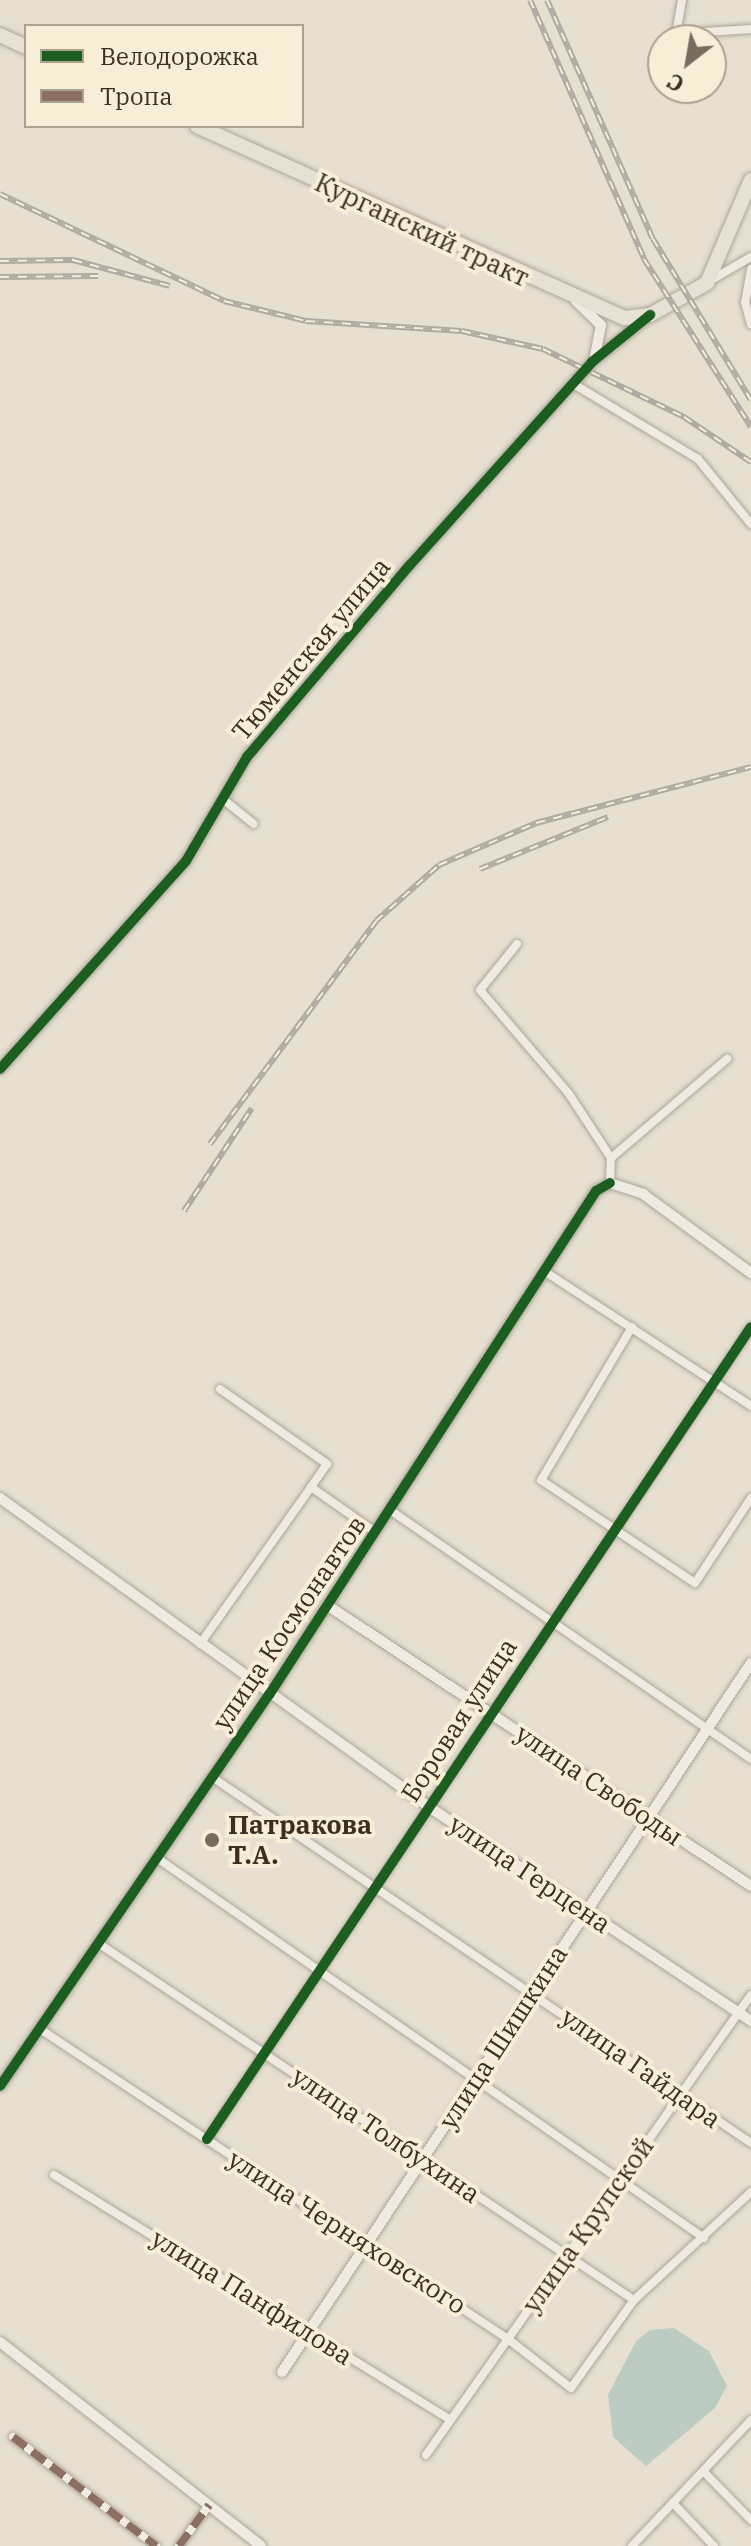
<!DOCTYPE html>
<html>
<head>
<meta charset="utf-8">
<style>
	body { margin:0 }
	#map { position:relative; width:751px; height:2546px; overflow:hidden; background:#e7e0d1; font-family:"IBM Plex Serif",serif }
	div>[style] { position:absolute }
	.water>* { inset:0; background:#bcccc2 }
	.roads { filter:drop-shadow(0 0 2px #ada599) drop-shadow(0 0 2px #ada599) }
	.minor>* { height:8px; margin:-4px; padding:0 4px; transform-origin:4px; border-radius:4px; background:#efebe3 }
	.tertiary>* { height:10px; margin:-5px; padding:0 5px; transform-origin:5px; border-radius:5px; background:#efebe3 }
	.primary>* { height:14px; margin:-7px; padding:0 7px; transform-origin:7px; border-radius:7px; background:#e6e1d4 }
	.rail>* { height:6px; margin-top:-3px; transform-origin:0; background:repeating-linear-gradient(90deg,#f7eed8 0 9px,#afaaa2 0 18px); box-sizing:border-box; border-block:2px solid #afaaa2 }
	.quiet>* { height:8px; margin-top:-4px; transform-origin:0; background:repeating-linear-gradient(90deg,#8d6e63 0 16px,transparent 0 24px) }
	.cycleway>* { height:10px; margin:-5px; padding:0 5px; transform-origin:5px; border-radius:5px; background:#1b5e20 }
	.dots>* { width:22px; height:22px; translate:-50% -50%; box-sizing:border-box; border:4px solid #f7eed8; border-radius:50% }
	span { translate:-50% -50%; white-space:nowrap; text-align:center; line-height:1.15; -webkit-text-stroke:8px #f7eed8; paint-order:stroke }
	.street-label { font-size:26px; color:#3d2e20 }
	.poi-label { font-size:26px; color:#3d2e20; font-weight:700 }
	.left { translate:0 -50%; text-align:left }
	.legend { position:absolute; left:24px; top:24px; width:280px; height:104px; box-sizing:border-box; background:#f7eed8; border:2px solid #ada18e; margin:0; padding:10px 14px; list-style:none; font-size:24px; color:#3d2e20 }
	.legend li { display:flex; align-items:center; gap:16px; height:40px }
	.legend b { width:40px; border:2px solid #ada18e }
	.north { position:absolute; left:647px; top:24px; width:80px; height:80px; box-sizing:border-box; background:#f7eed8; border:2px solid #ada18e; border-radius:50%; rotate:211deg; font-size:22px; font-weight:700; line-height:32px; text-align:center; color:#3d2e20 }
	.north::after { content:''; display:block; margin:auto; width:28px; height:36px; background:#786c5e; clip-path:polygon(50% 0,100% 100%,50% 72%,0 100%) }
</style>
</head>
<body>
<div id="map">
	<div class="water">
		<div style="clip-path:polygon(674px 2328px,709px 2351px,727px 2386px,715px 2408px,646px 2466px,613px 2437px,608px 2395px,636px 2341px,650px 2330px)"></div>
	</div>
	<div class="roads">
		<div class="minor">
			<div style="left:682px;top:0;width:35px;rotate:100deg"></div>
			<div style="left:676px;top:34px;width:75px;rotate:-3.8deg"></div>
			<div style="left:751px;top:269px;width:34px;rotate:100deg"></div>
			<div style="left:745px;top:302px;width:23px;rotate:75deg"></div>
			<div style="left:711px;top:280px;width:46px;rotate:-29.9deg"></div>
			<div style="left:572px;top:383px;width:147px;rotate:31.1deg"></div>
			<div style="left:698px;top:459px;width:84px;rotate:50.8deg"></div>
			<div style="left:224px;top:800px;width:38px;rotate:39deg"></div>
			<div style="left:517px;top:944px;width:59px;rotate:128.8deg"></div>
			<div style="left:480px;top:990px;width:137px;rotate:49.4deg"></div>
			<div style="left:569px;top:1094px;width:77px;rotate:56.7deg"></div>
			<div style="left:610px;top:1183px;width:25px;rotate:-88deg"></div>
			<div style="left:611px;top:1158px;width:153px;rotate:-40.5deg"></div>
			<div style="left:544px;top:1271px;width:247px;rotate:33.1deg"></div>
			<div style="left:632px;top:1327px;width:178px;rotate:120.7deg"></div>
			<div style="left:541px;top:1480px;width:185px;rotate:33.8deg"></div>
			<div style="left:695px;top:1583px;width:102px;rotate:-56.6deg"></div>
			<div style="left:220px;top:1389px;width:131px;rotate:35deg"></div>
			<div style="left:327px;top:1464px;width:28px;rotate:125deg"></div>
			<div style="left:390px;top:1510px;width:439px;rotate:34.6deg"></div>
			<div style="left:200px;top:1644px;width:192px;rotate:-54.7deg"></div>
			<div style="left:311px;top:1487px;width:78px;rotate:35.1deg"></div>
			<div style="left:212px;top:1777px;width:652px;rotate:34.18deg"></div>
			<div style="left:157px;top:1858px;width:666px;rotate:34.79deg"></div>
			<div style="left:98px;top:1943px;width:644px;rotate:33.67deg"></div>
			<div style="left:40px;top:2029px;width:561px;rotate:33.52deg"></div>
			<div style="left:508px;top:2339px;width:80px;rotate:37.9deg"></div>
			<div style="left:571px;top:2388px;width:108px;rotate:-54.4deg"></div>
			<div style="left:634px;top:2300px;width:159px;rotate:-42.7deg"></div>
			<div style="left:207px;top:2139px;width:977px;rotate:-56.18deg"></div>
			<div style="left:54px;top:2175px;width:466px;rotate:31.7deg"></div>
			<div style="left:13px;top:2437px;width:180px;rotate:37.3deg"></div>
			<div style="left:426px;top:2455px;width:563px;rotate:-54.76deg"></div>
			<div style="left:703px;top:2471px;width:69px;rotate:45.6deg"></div>
			<div style="left:673px;top:2503px;width:59px;rotate:46.4deg"></div>
			<div style="left:179px;top:2546px;width:51px;rotate:-53.8deg"></div>
			<div style="left:632px;top:2546px;width:173px;rotate:-46.6deg"></div>
		</div>
		<div class="tertiary">
			<div style="left:576px;top:301px;width:35px;rotate:44deg"></div>
			<div style="left:601px;top:325px;width:32px;rotate:101deg"></div>
			<div style="left:0;top:1069px;width:279px;rotate:-48.2deg"></div>
			<div style="left:186px;top:861px;width:121px;rotate:-59.6deg"></div>
			<div style="left:247px;top:757px;width:252px;rotate:-49.7deg"></div>
			<div style="left:410px;top:565px;width:273px;rotate:-48.1deg"></div>
			<div style="left:592px;top:362px;width:73px;rotate:-38.9deg"></div>
			<div style="left:0;top:1498px;width:529px;rotate:35.76deg"></div>
			<div style="left:429px;top:1807px;width:387px;rotate:33.6deg"></div>
			<div style="left:327px;top:1605px;width:509px;rotate:33.53deg"></div>
			<div style="left:0;top:2086px;width:475px;rotate:-55.5deg"></div>
			<div style="left:269px;top:1695px;width:601px;rotate:-57.02deg"></div>
			<div style="left:596px;top:1191px;width:16px;rotate:-30deg"></div>
			<div style="left:610px;top:1183px;width:35px;rotate:18deg"></div>
			<div style="left:643px;top:1194px;width:134px;rotate:36.2deg"></div>
			<div style="left:0;top:2342px;width:331px;rotate:38deg"></div>
			<div style="left:282px;top:2372px;width:850px;rotate:-56.52deg"></div>
		</div>
		<div class="primary">
			<div style="left:0;top:35px;width:29px;rotate:25deg"></div>
			<div style="left:197px;top:126px;width:469px;rotate:24.2deg"></div>
			<div style="left:625px;top:318px;width:25px;rotate:-7deg"></div>
			<div style="left:650px;top:315px;width:65px;rotate:-29.3deg"></div>
			<div style="left:707px;top:283px;width:112px;rotate:-66.9deg"></div>
		</div>
	</div>
	<div class="rail">
		<div style="left:530px;top:0;width:283px;rotate:66.2deg"></div>
		<div style="left:644px;top:259px;width:199px;rotate:57.5deg"></div>
		<div style="left:547px;top:0;width:261px;rotate:66.1deg"></div>
		<div style="left:653px;top:239px;width:188px;rotate:58.7deg"></div>
		<div style="left:0;top:194px;width:248px;rotate:25.5deg"></div>
		<div style="left:224px;top:301px;width:84px;rotate:13.7deg"></div>
		<div style="left:306px;top:321px;width:156px;rotate:3.7deg"></div>
		<div style="left:462px;top:331px;width:83px;rotate:12.5deg"></div>
		<div style="left:543px;top:349px;width:157px;rotate:25.7deg"></div>
		<div style="left:684px;top:417px;width:81px;rotate:33.9deg"></div>
		<div style="left:0;top:261px;width:73px;rotate:-0.8deg"></div>
		<div style="left:73px;top:260px;width:100px;rotate:15deg"></div>
		<div style="left:0;top:277px;width:98px;rotate:-0.6deg"></div>
		<div style="left:480px;top:869px;width:138px;rotate:-22.1deg"></div>
		<div style="left:210px;top:1144px;width:278px;rotate:-53.3deg"></div>
		<div style="left:376px;top:921px;width:84px;rotate:-41.6deg"></div>
		<div style="left:439px;top:865px;width:106px;rotate:-23.4deg"></div>
		<div style="left:536px;top:823px;width:222px;rotate:-14.6deg"></div>
		<div style="left:184px;top:1211px;width:123px;rotate:-56.6deg"></div>
	</div>
	<div class="quiet">
		<div style="left:13px;top:2437px;width:180px;rotate:37.3deg"></div>
		<div style="left:179px;top:2546px;width:51px;rotate:-53.8deg"></div>
	</div>
	<div class="cycleway">
		<div style="left:0;top:1069px;width:279px;rotate:-48.2deg"></div>
		<div style="left:186px;top:861px;width:121px;rotate:-59.6deg"></div>
		<div style="left:247px;top:757px;width:252px;rotate:-49.7deg"></div>
		<div style="left:410px;top:565px;width:273px;rotate:-48.1deg"></div>
		<div style="left:592px;top:362px;width:75px;rotate:-39deg"></div>
		<div style="left:0;top:2086px;width:475px;rotate:-55.5deg"></div>
		<div style="left:269px;top:1695px;width:601px;rotate:-57.02deg"></div>
		<div style="left:596px;top:1191px;width:16px;rotate:-30deg"></div>
		<div style="left:207px;top:2139px;width:977px;rotate:-56.18deg"></div>
	</div>
	<div class="dots">
		<div style="left:212px;top:1840px;background:#786c5e"></div>
	</div>
	<div class="street-label">
		<span style="left:422px;top:230px;rotate:25deg">Курганский тракт</span>
		<span style="left:311px;top:649px;rotate:-50deg">Тюменская улица</span>
		<span style="left:289px;top:1623px;rotate:-56deg">улица Космонавтов</span>
		<span style="left:459px;top:1720px;rotate:-57deg">Боровая улица</span>
		<span style="left:599px;top:1785px;rotate:34deg">улица Свободы</span>
		<span style="left:530px;top:1874px;rotate:34deg">улица Герцена</span>
		<span style="left:503px;top:2037px;rotate:-57deg">улица Шишкина</span>
		<span style="left:641px;top:2068px;rotate:35deg">улица Гайдара</span>
		<span style="left:386px;top:2135px;rotate:34deg">улица Толбухина</span>
		<span style="left:588px;top:2225px;rotate:-55deg">улица Крупской</span>
		<span style="left:347px;top:2232px;rotate:33deg">улица Черняховского</span>
		<span style="left:252px;top:2297px;rotate:32deg">улица Панфилова</span>
	</div>
	<div class="poi-label">
		<span class="left" style="left:228px;top:1840px">Патракова<br>Т.А.</span>
	</div>
	<ul class="legend">
	<li><b style="height:10px;background:#1b5e20"></b>Велодорожка</li>
	<li><b style="height:10px;background:#8d6e63"></b>Тропа</li>
	</ul>
	<div class="north">С</div>
</div>
</body>
</html>
